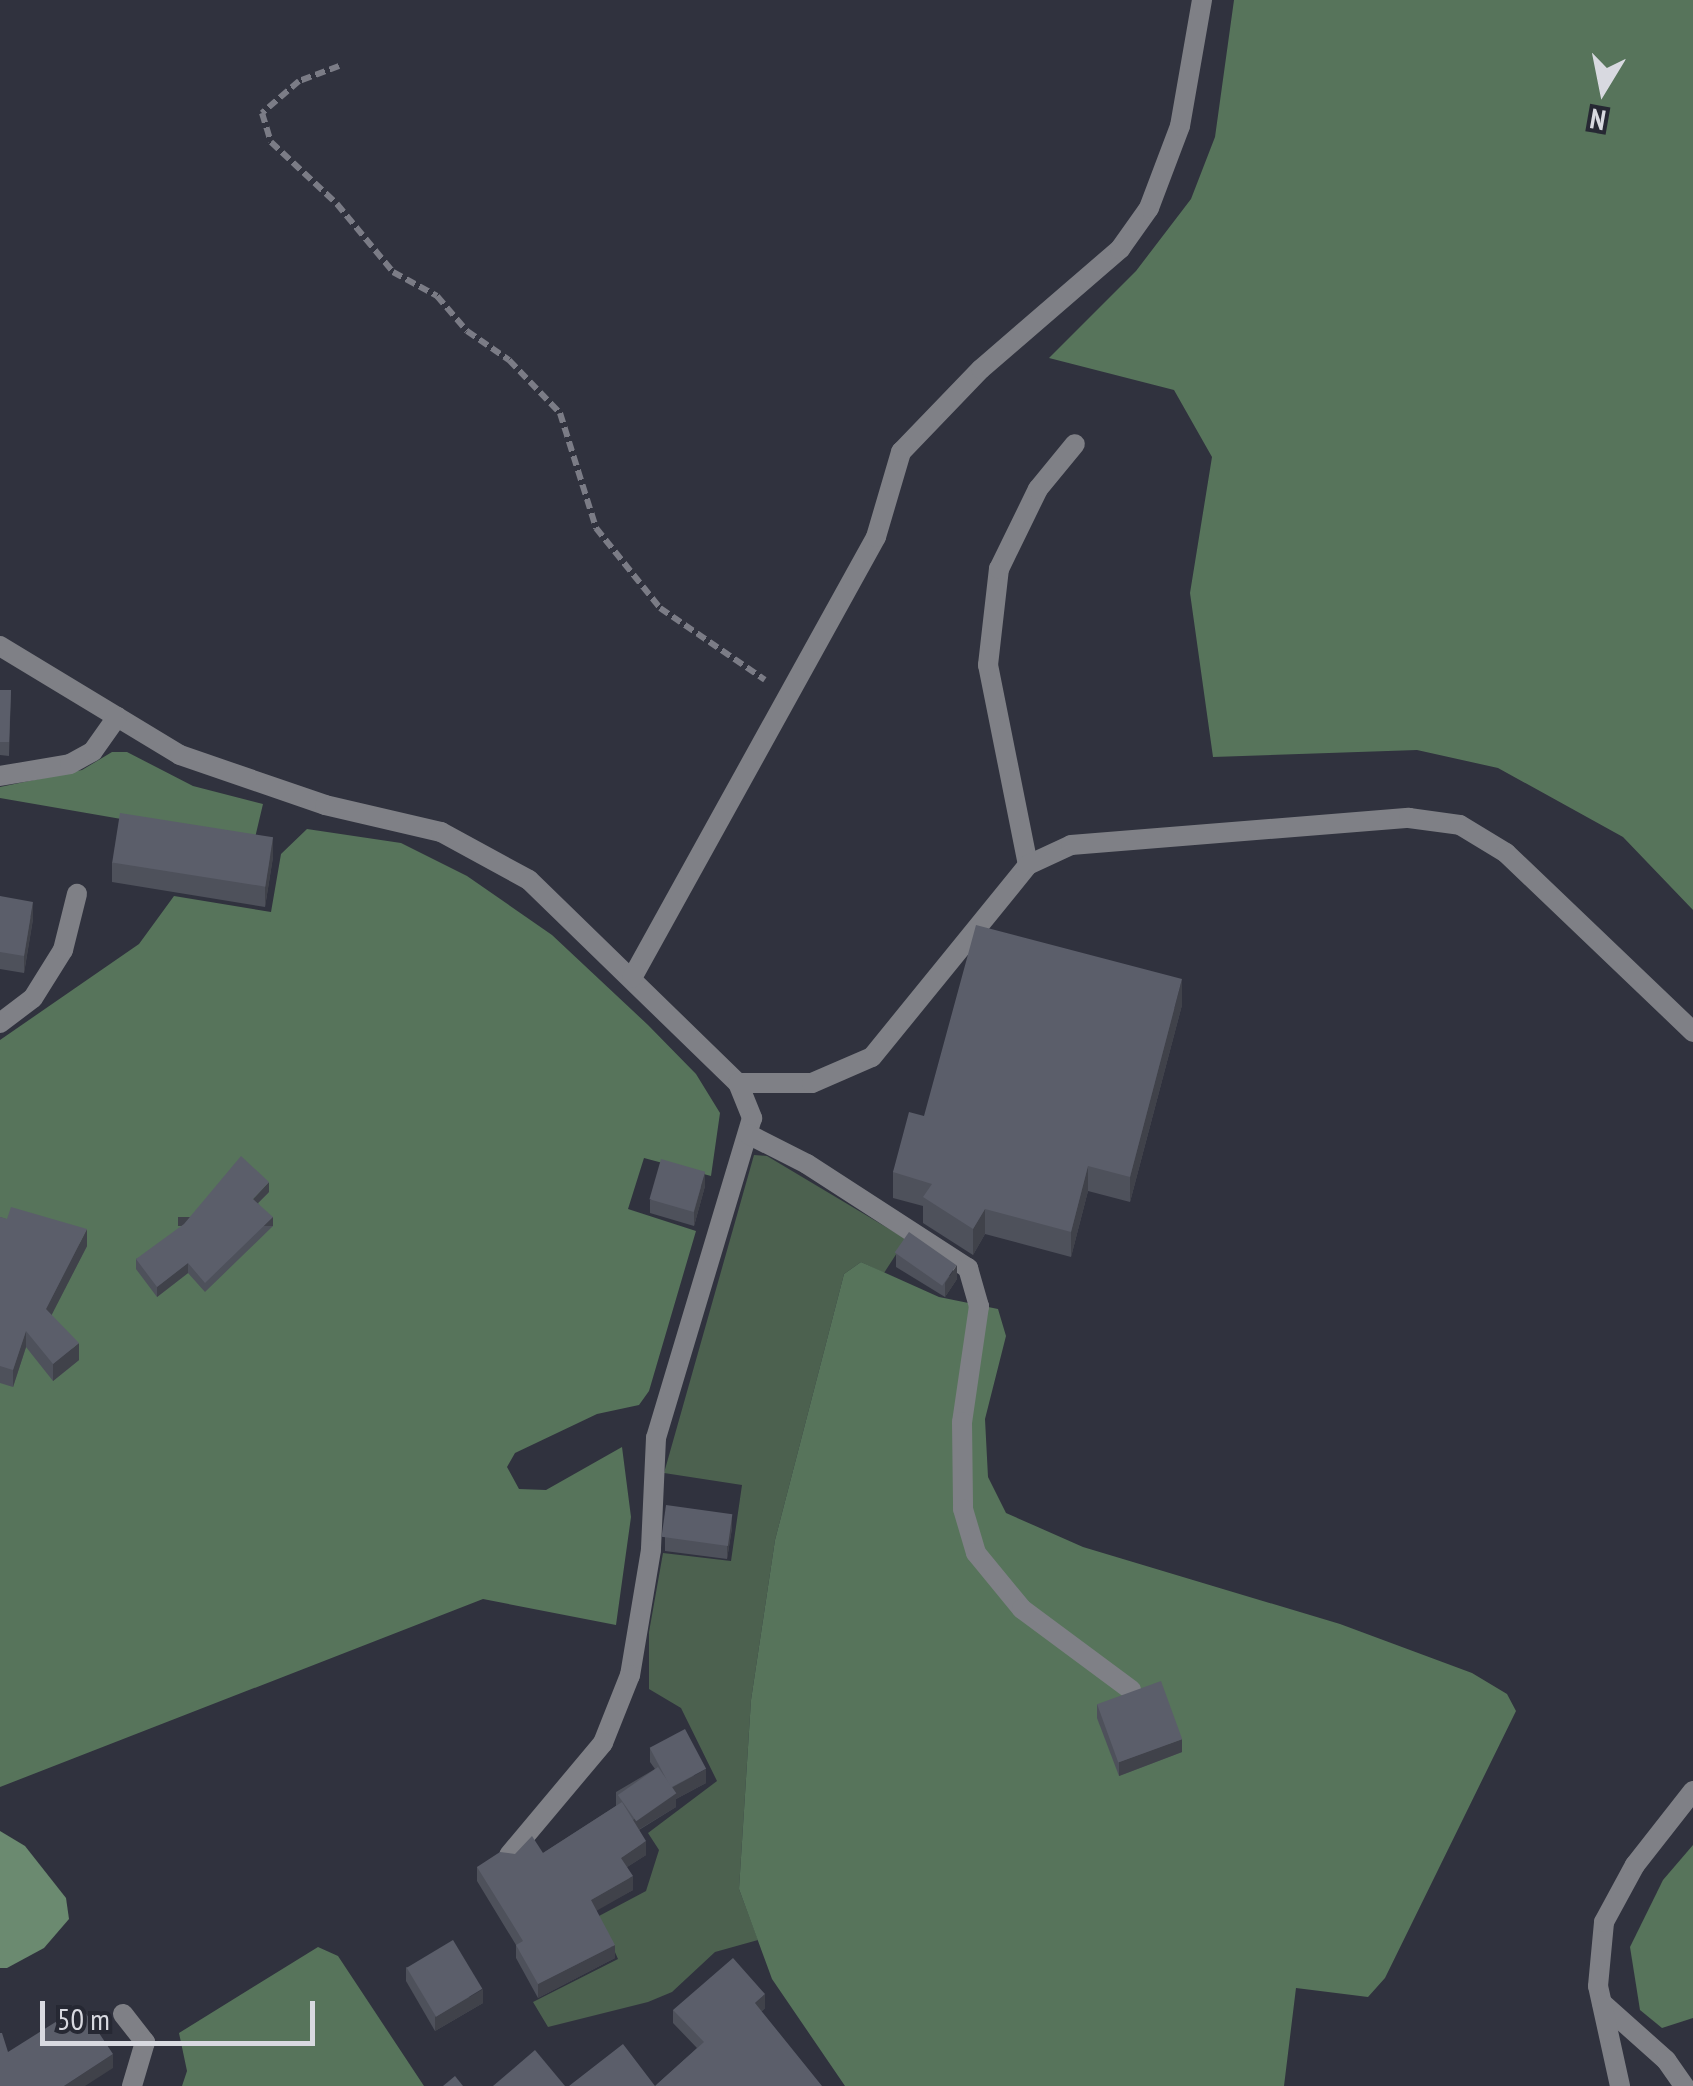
<!DOCTYPE html>
<html>
<head>
<meta charset="utf-8">
<style>
	body { margin:0 }
	#map { position:relative; width:1693px; height:2086px; overflow:hidden; background:#30323e; font-family:"PT Sans Narrow",sans-serif }
	div>[style] { position:absolute }
	.green>* { inset:0; background:#4c614f }
	.forest>* { inset:0; background:#57745b }
	.water>* { inset:0; background:#6b8a70 }
	.path>* { height:6px; margin-top:-3px; transform-origin:0; background:repeating-linear-gradient(90deg,#7b7c86 0 10px,transparent 0 15px) }
	.lane>* { height:20px; margin:-10px; padding:0 10px; transform-origin:10px; border-radius:10px; background:#7f8086 }
	.street>* { height:20px; margin:-10px; padding:0 10px; transform-origin:10px; border-radius:10px; background:#7f8086 }
	.wall>* { inset:0; background:#4e515b }
	.shaded-wall>* { inset:0; background:#40424a; transform-origin:0 0 }
	.building>* { inset:0; background:#5b5e6a; transform-origin:0 0 }
	span { translate:-50% -50%; white-space:nowrap; text-align:center; line-height:1.15; -webkit-text-stroke:8px #262833; paint-order:stroke }
	.north { position:absolute; left:1553px; top:40px; width:100px; height:100px; -webkit-text-stroke:8px #262833; paint-order:stroke; rotate:190deg; font-size:28px; font-weight:700; line-height:40px; text-align:center; color:#d8d9e0 }
	.north::after { content:''; display:block; margin:auto; width:35px; height:45px; background:#d8d9e0; clip-path:polygon(50% 0,100% 100%,50% 72%,0 100%) }
	.scale { position:absolute; left:40px; top:2001px; width:275px; height:45px; box-sizing:border-box; border:5px solid #d8d9e0; border-top:0; padding-left:12px; font-size:30px; line-height:35px; white-space:nowrap; color:#d8d9e0; -webkit-text-stroke:8px #262833; paint-order:stroke }
</style>
</head>
<body>
<div id="map">
	<div class="green">
		<div style="clip-path:polygon(754px 1155px,767px 1156px,906px 1239px,884px 1273px,861px 1262px,844px 1274px,775px 1540px,751px 1700px,739px 1889px,758px 1940px,715px 1952px,672px 1992px,648px 2002px,548px 2027px,533px 2002px,618px 1959px,599px 1916px,646px 1891px,659px 1850px,648px 1833px,717px 1781px,681px 1708px,649px 1689px,649px 1632px,663px 1553px,731px 1561px,742px 1485px,664px 1473px)"></div>
	</div>
	<div class="forest">
		<div style="clip-path:polygon(1234px 0,1693px 0,1693px 910px,1623px 837px,1498px 768px,1417px 750px,1213px 757px,1190px 593px,1212px 457px,1174px 390px,1049px 358px,1136px 271px,1191px 199px,1215px 137px)"></div>
		<div style="clip-path:polygon(112px 752px,127px 752px,193px 786px,263px 804px,254px 842px,0 798px,0 787px,82px 770px)"></div>
		<div style="clip-path:polygon(307px 829px,401px 843px,467px 876px,552px 935px,648px 1025px,696px 1074px,720px 1113px,711px 1176px,644px 1158px,628px 1209px,696px 1231px,649px 1391px,639px 1405px,597px 1414px,515px 1453px,507px 1467px,519px 1489px,546px 1490px,622px 1447px,631px 1517px,616px 1625px,483px 1599px,0 1787px,0 1040px,139px 944px,174px 896px,271px 912px,281px 854px)"></div>
		<div style="clip-path:polygon(861px 1262px,939px 1297px,998px 1309px,1006px 1336px,985px 1419px,988px 1477px,1006px 1513px,1083px 1547px,1340px 1624px,1472px 1673px,1507px 1694px,1516px 1711px,1385px 1978px,1368px 1997px,1296px 1988px,1284px 2086px,845px 2086px,772px 1979px,739px 1889px,751px 1700px,775px 1540px,844px 1274px)"></div>
		<div style="clip-path:polygon(1693px 1845px,1693px 2018px,1662px 2028px,1640px 2010px,1630px 1947px,1663px 1880px)"></div>
		<div style="clip-path:polygon(318px 1947px,338px 1956px,424px 2086px,182px 2086px,187px 2071px,179px 2033px)"></div>
	</div>
	<div class="water">
		<div style="clip-path:polygon(0 1831px,25px 1846px,66px 1898px,69px 1919px,44px 1948px,7px 1968px,0 1968px)"></div>
	</div>
	<div class="path">
		<div style="left:339px;top:66px;width:43px;rotate:159.4deg"></div>
		<div style="left:299px;top:81px;width:49px;rotate:139.1deg"></div>
		<div style="left:262px;top:113px;width:30px;rotate:73deg"></div>
		<div style="left:271px;top:142px;width:91px;rotate:43.2deg"></div>
		<div style="left:337px;top:204px;width:88px;rotate:50.5deg"></div>
		<div style="left:393px;top:272px;width:50px;rotate:28.6deg"></div>
		<div style="left:437px;top:296px;width:46px;rotate:49.4deg"></div>
		<div style="left:467px;top:331px;width:51px;rotate:34.6deg"></div>
		<div style="left:509px;top:360px;width:74px;rotate:46.1deg"></div>
		<div style="left:560px;top:413px;width:121px;rotate:72.6deg"></div>
		<div style="left:596px;top:528px;width:102px;rotate:51.3deg"></div>
		<div style="left:660px;top:608px;width:127px;rotate:34.4deg"></div>
	</div>
	<div class="lane">
		<div style="left:1028px;top:865px;width:204px;rotate:-101.3deg"></div>
		<div style="left:988px;top:665px;width:97px;rotate:-83.5deg"></div>
		<div style="left:999px;top:569px;width:89px;rotate:-64deg"></div>
		<div style="left:1038px;top:489px;width:58px;rotate:-50.6deg"></div>
		<div style="left:1602px;top:2003px;width:86px;rotate:41.7deg"></div>
		<div style="left:1666px;top:2060px;width:32px;rotate:55deg"></div>
	</div>
	<div class="street">
		<div style="left:0;top:646px;width:210px;rotate:31.2deg"></div>
		<div style="left:180px;top:755px;width:153px;rotate:19deg"></div>
		<div style="left:325px;top:805px;width:119px;rotate:13.1deg"></div>
		<div style="left:441px;top:832px;width:100px;rotate:28.6deg"></div>
		<div style="left:529px;top:880px;width:291px;rotate:44.2deg"></div>
		<div style="left:738px;top:1083px;width:38px;rotate:68deg"></div>
		<div style="left:752px;top:1118px;width:334px;rotate:106.7deg"></div>
		<div style="left:656px;top:1438px;width:112px;rotate:92.6deg"></div>
		<div style="left:651px;top:1550px;width:127px;rotate:99.5deg"></div>
		<div style="left:630px;top:1675px;width:73px;rotate:111.7deg"></div>
		<div style="left:603px;top:1743px;width:146px;rotate:130deg"></div>
		<div style="left:0;top:776px;width:71px;rotate:-9.7deg"></div>
		<div style="left:70px;top:764px;width:26px;rotate:-29deg"></div>
		<div style="left:93px;top:751px;width:42px;rotate:-54.8deg"></div>
		<div style="left:632px;top:978px;width:504px;rotate:-61.04deg"></div>
		<div style="left:876px;top:537px;width:89px;rotate:-73.6deg"></div>
		<div style="left:901px;top:452px;width:115px;rotate:-46.1deg"></div>
		<div style="left:981px;top:369px;width:184px;rotate:-40.8deg"></div>
		<div style="left:1120px;top:249px;width:50px;rotate:-54.7deg"></div>
		<div style="left:1149px;top:208px;width:88px;rotate:-69.3deg"></div>
		<div style="left:1180px;top:126px;width:128px;rotate:-80.1deg"></div>
		<div style="left:0;top:1023px;width:41px;rotate:-37.1deg"></div>
		<div style="left:33px;top:998px;width:57px;rotate:-58deg"></div>
		<div style="left:63px;top:950px;width:58px;rotate:-76deg"></div>
		<div style="left:738px;top:1083px;width:74px"></div>
		<div style="left:812px;top:1083px;width:65px;rotate:-23.4deg"></div>
		<div style="left:872px;top:1057px;width:247px;rotate:-50.9deg"></div>
		<div style="left:1028px;top:865px;width:47px;rotate:-24.9deg"></div>
		<div style="left:1071px;top:845px;width:339px;rotate:-4.6deg"></div>
		<div style="left:1409px;top:818px;width:51px;rotate:7.8deg"></div>
		<div style="left:1460px;top:825px;width:54px;rotate:31.3deg"></div>
		<div style="left:1506px;top:853px;width:259px;rotate:43.7deg"></div>
		<div style="left:748px;top:1134px;width:66px;rotate:27deg"></div>
		<div style="left:807px;top:1164px;width:192px;rotate:32.9deg"></div>
		<div style="left:968px;top:1268px;width:40px;rotate:74deg"></div>
		<div style="left:979px;top:1306px;width:117px;rotate:98.3deg"></div>
		<div style="left:962px;top:1422px;width:87px;rotate:89.3deg"></div>
		<div style="left:963px;top:1509px;width:46px;rotate:73.5deg"></div>
		<div style="left:976px;top:1553px;width:72px;rotate:50.6deg"></div>
		<div style="left:1022px;top:1609px;width:136px;rotate:36.6deg"></div>
		<div style="left:123px;top:2014px;width:36px;rotate:52deg"></div>
		<div style="left:145px;top:2042px;width:46px;rotate:106.5deg"></div>
		<div style="left:1620px;top:2086px;width:102px;rotate:-102.4deg"></div>
		<div style="left:1598px;top:1986px;width:64px;rotate:-84.6deg"></div>
		<div style="left:1604px;top:1922px;width:65px;rotate:-61.5deg"></div>
		<div style="left:1635px;top:1865px;width:94px;rotate:-51.9deg"></div>
	</div>
	<div class="wall">
		<div style="clip-path:polygon(0 690px,11px 690px,9px 756px,0 755px)"></div>
		<div style="clip-path:polygon(273px 857px,265px 907px,112px 882px,112px 862px)"></div>
		<div style="clip-path:polygon(0 896px,33px 919px,24px 973px,0 969px)"></div>
		<div style="clip-path:polygon(1182px 1005px,1130px 1202px,1088px 1191px,1071px 1257px,985px 1234px,973px 1255px,923px 1223px,923px 1206px,893px 1198px,893px 1172px,924px 1116px)"></div>
		<div style="clip-path:polygon(705px 1186px,694px 1226px,650px 1213px,650px 1200px)"></div>
		<div style="clip-path:polygon(269px 1192px,258px 1203px,273px 1226px,205px 1292px,188px 1273px,157px 1297px,136px 1269px,136px 1259px)"></div>
		<div style="clip-path:polygon(0 1217px,87px 1246px,51px 1315px,79px 1360px,53px 1381px,26px 1347px,13px 1387px,0 1383px)"></div>
		<div style="clip-path:polygon(896px 1253px,957px 1279px,945px 1297px,896px 1267px)"></div>
		<div style="clip-path:polygon(732px 1528px,727px 1559px,665px 1551px,665px 1537px)"></div>
		<div style="clip-path:polygon(1097px 1704px,1182px 1752px,1119px 1776px,1097px 1718px)"></div>
		<div style="clip-path:polygon(650px 1748px,706px 1783px,676px 1799px,676px 1807px,639px 1830px,646px 1855px,627px 1867px,633px 1890px,596px 1910px,615px 1958px,538px 1998px,516px 1958px,516px 1945px,477px 1881px,477px 1867px,515px 1854px,543px 1853px,616px 1806px,616px 1792px,655px 1769px,650px 1762px)"></div>
		<div style="clip-path:polygon(406px 1967px,483px 2003px,435px 2031px,406px 1981px)"></div>
		<div style="clip-path:polygon(765px 2008px,762px 2011px,655px 2086px,697px 2048px,673px 2023px,673px 2010px)"></div>
	</div>
	<div class="shaded-wall">
		<div style="clip-path:polygon(273px 837px,273px 857px,265px 907px,265px 887px)"></div>
		<div style="clip-path:polygon(33px 902px,33px 919px,24px 973px,24px 956px)"></div>
		<div style="clip-path:polygon(1182px 979px,1182px 1005px,1130px 1202px,1130px 1177px)"></div>
		<div style="clip-path:polygon(1088px 1166px,1088px 1191px,1071px 1257px,1071px 1232px)"></div>
		<div style="clip-path:polygon(705px 1172px,705px 1186px,694px 1226px,694px 1212px)"></div>
		<div style="clip-path:polygon(269px 1182px,269px 1192px,253px 1208px,253px 1199px)"></div>
		<div style="clip-path:polygon(985px 1209px,985px 1234px,973px 1255px,973px 1229px)"></div>
		<div style="left:273px;top:1217px;width:9px;height:95px;rotate:90deg"></div>
		<div style="clip-path:polygon(87px 1229px,87px 1246px,46px 1326px,46px 1309px)"></div>
		<div style="clip-path:polygon(188px 1263px,188px 1273px,157px 1297px,157px 1287px)"></div>
		<div style="clip-path:polygon(957px 1265px,957px 1279px,945px 1297px,945px 1283px)"></div>
		<div style="clip-path:polygon(26px 1331px,26px 1347px,13px 1387px,13px 1370px)"></div>
		<div style="clip-path:polygon(79px 1343px,79px 1360px,53px 1381px,53px 1364px)"></div>
		<div style="clip-path:polygon(732px 1514px,732px 1528px,727px 1559px,727px 1545px)"></div>
		<div style="clip-path:polygon(1182px 1739px,1182px 1752px,1119px 1776px,1119px 1762px)"></div>
		<div style="clip-path:polygon(706px 1769px,706px 1783px,676px 1799px,676px 1807px,633px 1833px,633px 1820px,673px 1787px)"></div>
		<div style="clip-path:polygon(646px 1841px,646px 1855px,621px 1871px,621px 1858px)"></div>
		<div style="clip-path:polygon(633px 1876px,633px 1890px,591px 1914px,591px 1900px)"></div>
		<div style="clip-path:polygon(615px 1945px,615px 1958px,538px 1998px,538px 1984px)"></div>
		<div style="clip-path:polygon(483px 1989px,483px 2003px,435px 2031px,435px 2017px)"></div>
		<div style="clip-path:polygon(765px 1994px,765px 2008px,755px 2016px,755px 2003px)"></div>
		<div style="clip-path:polygon(113px 2054px,113px 2068px,85px 2086px,64px 2086px)"></div>
	</div>
	<div class="building">
		<div style="clip-path:polygon(0 690px,11px 690px,9px 742px,0 742px)"></div>
		<div style="left:120px;top:813px;width:155px;height:50px;rotate:9deg"></div>
		<div style="clip-path:polygon(0 896px,33px 902px,24px 956px,0 952px)"></div>
		<div style="clip-path:polygon(976px 925px,1182px 979px,1130px 1177px,1088px 1166px,1071px 1232px,985px 1209px,973px 1229px,923px 1197px,932px 1184px,893px 1172px,909px 1112px,924px 1116px)"></div>
		<div style="clip-path:polygon(241px 1156px,269px 1182px,253px 1199px,273px 1217px,205px 1283px,188px 1263px,157px 1287px,136px 1259px,184px 1224px)"></div>
		<div style="left:661px;top:1159px;width:46px;height:42px;rotate:16deg"></div>
		<div style="clip-path:polygon(11px 1207px,87px 1229px,46px 1309px,79px 1343px,53px 1364px,26px 1331px,13px 1370px,0 1366px,0 1217px,7px 1219px)"></div>
		<div style="left:909px;top:1232px;width:58px;height:25px;rotate:35deg"></div>
		<div style="left:666px;top:1505px;width:67px;height:32px;rotate:8deg"></div>
		<div style="left:1161px;top:1681px;width:62px;height:68px;rotate:70deg"></div>
		<div style="left:685px;top:1729px;width:45px;height:40px;rotate:62deg"></div>
		<div style="left:658px;top:1767px;width:32px;height:49px;rotate:55deg"></div>
		<div style="clip-path:polygon(622px 1802px,646px 1841px,621px 1858px,633px 1876px,591px 1900px,615px 1945px,538px 1984px,516px 1945px,523px 1941px,477px 1867px,500px 1852px,515px 1854px,532px 1836px,543px 1853px)"></div>
		<div style="left:453px;top:1940px;width:57px;height:54px;rotate:59deg"></div>
		<div style="clip-path:polygon(733px 1958px,765px 1994px,755px 2003px,822px 2086px,569px 2086px,623px 2044px,655px 2086px,704px 2042px,673px 2010px)"></div>
		<div style="clip-path:polygon(81px 2006px,113px 2054px,64px 2086px,0 2086px,0 2033px,2px 2033px,8px 2052px)"></div>
		<div style="clip-path:polygon(535px 2050px,565px 2086px,493px 2086px)"></div>
		<div style="clip-path:polygon(455px 2076px,463px 2086px,443px 2086px)"></div>
	</div>
	<div class="north">N</div>
	<div class="scale">50 m</div>
</div>
</body>
</html>
